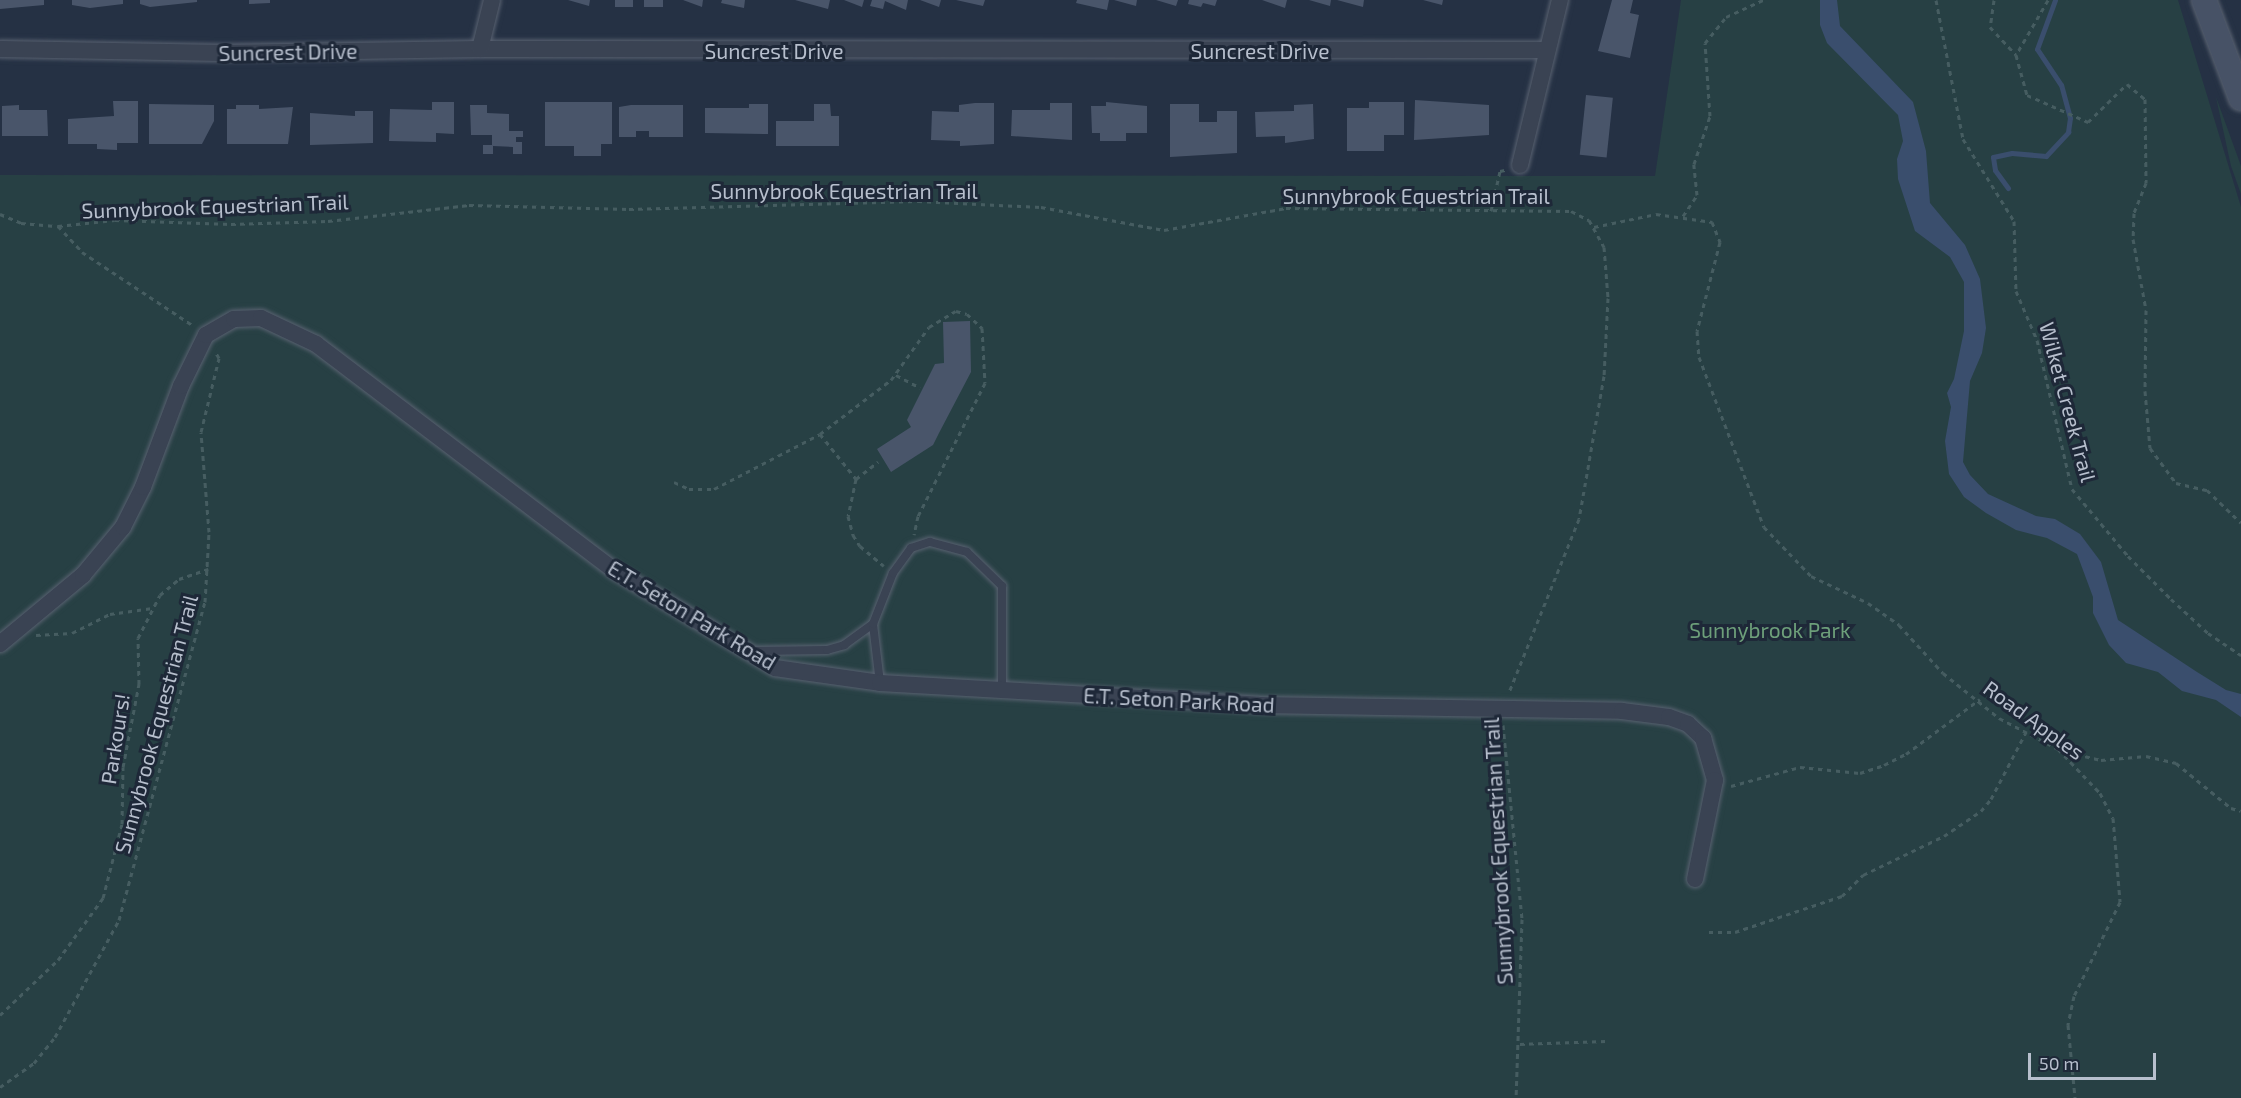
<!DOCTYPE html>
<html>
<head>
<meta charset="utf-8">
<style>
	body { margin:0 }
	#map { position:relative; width:2241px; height:1098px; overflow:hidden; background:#253144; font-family:"Exo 2",sans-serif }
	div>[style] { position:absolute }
	.green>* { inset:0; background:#274044 }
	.water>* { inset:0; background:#3a4e6d }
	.stream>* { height:5px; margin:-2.5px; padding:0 2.5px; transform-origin:2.5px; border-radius:2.5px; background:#3a4e6d }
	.building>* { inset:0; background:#49556a; transform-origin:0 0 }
	.path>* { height:3px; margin-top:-1.5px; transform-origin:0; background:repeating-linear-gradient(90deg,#465d61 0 4.5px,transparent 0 9px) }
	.roads { filter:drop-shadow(0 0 2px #586170) drop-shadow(0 0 2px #586170) }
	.service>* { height:8px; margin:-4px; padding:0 4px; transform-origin:4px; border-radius:4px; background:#3a4353 }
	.minor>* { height:16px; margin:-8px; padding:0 8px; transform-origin:8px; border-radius:8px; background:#3a4353 }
	.secondary>* { height:24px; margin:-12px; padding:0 12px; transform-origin:12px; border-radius:12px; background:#475266 }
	span { translate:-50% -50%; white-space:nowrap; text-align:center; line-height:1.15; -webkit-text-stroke:6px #1e2838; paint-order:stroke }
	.street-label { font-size:21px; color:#b7bfcd }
	.park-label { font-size:21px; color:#6d9f7a }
	.scale { position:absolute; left:2028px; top:1053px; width:128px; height:27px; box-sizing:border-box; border:3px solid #b7bfcd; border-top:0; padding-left:8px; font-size:18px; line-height:21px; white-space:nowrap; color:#b7bfcd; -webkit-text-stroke:4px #1e2838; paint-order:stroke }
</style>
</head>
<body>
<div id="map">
	<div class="green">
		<div style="clip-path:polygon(1681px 0,2178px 0,2241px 207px,2241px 1098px,0 1098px,0 175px,1655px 176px)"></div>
		<div style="clip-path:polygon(2216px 97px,2241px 166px,2241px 194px,2231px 166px)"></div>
	</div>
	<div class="water">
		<div style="clip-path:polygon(1820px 0,1837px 0,1840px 26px,1913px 102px,1926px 151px,1930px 203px,1965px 245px,1980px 279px,1986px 328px,1982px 353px,1970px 381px,1963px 462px,1970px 475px,1988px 494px,2036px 516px,2055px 519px,2080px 534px,2101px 562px,2118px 620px,2197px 672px,2226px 690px,2241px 694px,2241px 717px,2216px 700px,2182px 691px,2158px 672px,2126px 663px,2109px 645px,2093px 613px,2093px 597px,2077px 554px,2047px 538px,2016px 530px,1986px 513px,1964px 497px,1949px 474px,1945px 441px,1951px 407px,1947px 393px,1954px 379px,1964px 331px,1964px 282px,1950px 257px,1915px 231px,1898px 179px,1897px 159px,1903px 141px,1898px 115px,1827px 43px,1820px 25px)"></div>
	</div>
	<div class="stream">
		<div style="left:2008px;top:188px;width:22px;rotate:-126deg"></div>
		<div style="left:1995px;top:170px;width:13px;rotate:-99deg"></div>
		<div style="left:1993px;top:157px;width:19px;rotate:-12deg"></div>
		<div style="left:2012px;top:153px;width:34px;rotate:5deg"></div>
		<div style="left:2046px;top:156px;width:33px;rotate:-47deg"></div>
		<div style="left:2068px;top:132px;width:14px;rotate:-82deg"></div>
		<div style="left:2070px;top:118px;width:34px;rotate:-105deg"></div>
		<div style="left:2061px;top:85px;width:43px;rotate:-123.7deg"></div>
		<div style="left:2037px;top:49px;width:52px;rotate:-69.8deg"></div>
	</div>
	<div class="building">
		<div style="clip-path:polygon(0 0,44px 0,44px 5px,0 9px)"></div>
		<div style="clip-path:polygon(72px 0,123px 0,123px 4px,90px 8px,72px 5px)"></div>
		<div style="clip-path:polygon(140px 0,197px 0,197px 2px,150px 7px,140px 4px)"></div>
		<div style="clip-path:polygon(249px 0,270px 0,270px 3px,249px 4px)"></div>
		<div style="clip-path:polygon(568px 0,590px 0,589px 6px)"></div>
		<div style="left:615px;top:0;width:18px;height:7px"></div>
		<div style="left:644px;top:0;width:19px;height:7px"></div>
		<div style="clip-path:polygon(683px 0,703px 0,702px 7px)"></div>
		<div style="clip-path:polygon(722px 0,745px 0,744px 8px,721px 3px)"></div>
		<div style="clip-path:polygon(795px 0,830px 0,828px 9px)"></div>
		<div style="clip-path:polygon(844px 0,864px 0,862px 7px)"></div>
		<div style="clip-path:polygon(872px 0,908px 0,906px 10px,885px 1px,883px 9px,870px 6px)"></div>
		<div style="clip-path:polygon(920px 0,941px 0,939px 7px)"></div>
		<div style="clip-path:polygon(956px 0,985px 0,983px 6px)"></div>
		<div style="clip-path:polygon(1077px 0,1109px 0,1107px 10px,1076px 3px)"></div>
		<div style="clip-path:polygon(1114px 0,1137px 0,1136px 6px)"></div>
		<div style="clip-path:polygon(1156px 0,1178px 0,1176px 6px)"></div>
		<div style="clip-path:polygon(1189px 0,1217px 0,1215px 6px,1203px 3px,1201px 7px,1188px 4px)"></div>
		<div style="clip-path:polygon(1262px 0,1287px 0,1285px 8px)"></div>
		<div style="clip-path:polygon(1309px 0,1331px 0,1330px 6px)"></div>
		<div style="clip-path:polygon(1337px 0,1364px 0,1363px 7px)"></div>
		<div style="clip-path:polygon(1423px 0,1443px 0,1442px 5px)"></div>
		<div style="clip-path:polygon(1612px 0,1633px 0,1630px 13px,1639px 15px,1630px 58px,1598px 51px)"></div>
		<div style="left:1586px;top:95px;width:27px;height:60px;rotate:6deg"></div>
		<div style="clip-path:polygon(1415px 100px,1489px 105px,1489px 135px,1414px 140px)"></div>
		<div style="clip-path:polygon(113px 101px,138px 101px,138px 143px,117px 143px,117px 150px,97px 149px,97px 144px,68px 144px,68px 119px,114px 116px)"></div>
		<div style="clip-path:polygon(432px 102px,454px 102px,454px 134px,436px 133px,436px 142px,389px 141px,390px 109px,432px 110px)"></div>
		<div style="clip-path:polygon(545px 102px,612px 102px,612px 144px,601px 144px,601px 156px,574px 156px,574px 146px,545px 146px)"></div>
		<div style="clip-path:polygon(1106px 102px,1147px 106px,1147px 133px,1126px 133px,1126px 141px,1100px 141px,1100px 133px,1092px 133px,1091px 106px,1106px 106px)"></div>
		<div style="clip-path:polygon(1369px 102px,1404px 102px,1404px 135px,1384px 135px,1384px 151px,1347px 151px,1347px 108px,1369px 108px)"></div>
		<div style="clip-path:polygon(975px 103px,994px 103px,994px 144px,960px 146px,960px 141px,931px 140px,932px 111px,959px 112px,959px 105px)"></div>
		<div style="clip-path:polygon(1050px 103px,1072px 103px,1072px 140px,1011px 136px,1012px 110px,1050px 110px)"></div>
		<div style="clip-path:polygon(149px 104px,214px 105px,214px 121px,202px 144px,149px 144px)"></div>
		<div style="clip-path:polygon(749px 104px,768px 104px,768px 134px,705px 133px,705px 108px,749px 108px)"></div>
		<div style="clip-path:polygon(814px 104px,830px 104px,831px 116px,839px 116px,839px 146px,776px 146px,776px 121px,814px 121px)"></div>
		<div style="clip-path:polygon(1170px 104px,1199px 104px,1199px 122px,1217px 122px,1217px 111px,1237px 111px,1237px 153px,1170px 157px)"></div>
		<div style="clip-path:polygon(1313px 104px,1314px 139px,1285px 143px,1285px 136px,1256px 137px,1255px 112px,1294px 111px,1294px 105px)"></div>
		<div style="clip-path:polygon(19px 105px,19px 110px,47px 110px,48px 136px,2px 136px,2px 106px)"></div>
		<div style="clip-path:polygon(236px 105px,259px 105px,259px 109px,293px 107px,288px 144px,227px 144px,227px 109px,236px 109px)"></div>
		<div style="clip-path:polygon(470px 105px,487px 105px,487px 113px,509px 114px,509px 131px,523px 131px,523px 137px,516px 137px,516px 142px,522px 142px,522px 154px,513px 154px,513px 147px,493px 146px,493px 154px,483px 154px,483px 145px,492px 145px,492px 135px,471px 135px)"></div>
		<div style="clip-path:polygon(631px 105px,683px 105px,683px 137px,649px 137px,649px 131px,636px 131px,636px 137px,619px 137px,619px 107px)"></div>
		<div style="clip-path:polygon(355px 111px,373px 111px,373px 143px,310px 145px,310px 113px,355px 116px)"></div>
		<div style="clip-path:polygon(970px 321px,971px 372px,939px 433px,933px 445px,891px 472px,877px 449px,911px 427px,907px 420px,935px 364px,944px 363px,943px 322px)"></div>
	</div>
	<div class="path">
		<div style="left:1936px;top:0;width:142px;rotate:79deg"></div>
		<div style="left:1963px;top:139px;width:97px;rotate:58.1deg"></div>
		<div style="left:2014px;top:221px;width:70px;rotate:88.4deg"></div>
		<div style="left:2016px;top:291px;width:53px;rotate:66.8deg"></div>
		<div style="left:2037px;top:340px;width:153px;rotate:76.8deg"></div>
		<div style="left:2072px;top:489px;width:87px;rotate:50.1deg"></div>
		<div style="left:2128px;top:556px;width:61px;rotate:45deg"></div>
		<div style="left:2171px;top:599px;width:50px;rotate:42.6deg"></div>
		<div style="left:2208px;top:633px;width:40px;rotate:34deg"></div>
		<div style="left:1994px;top:0;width:27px;rotate:98deg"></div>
		<div style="left:1990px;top:27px;width:38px;rotate:47deg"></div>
		<div style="left:2048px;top:0;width:64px;rotate:120.2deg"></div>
		<div style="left:2016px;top:55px;width:41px;rotate:74.6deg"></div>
		<div style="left:2027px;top:95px;width:67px;rotate:23.9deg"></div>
		<div style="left:2088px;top:122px;width:54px;rotate:-44.3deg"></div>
		<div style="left:2127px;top:84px;width:23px;rotate:40deg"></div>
		<div style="left:2145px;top:99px;width:84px;rotate:89.3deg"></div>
		<div style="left:2146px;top:183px;width:32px;rotate:112deg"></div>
		<div style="left:2134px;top:213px;width:26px;rotate:92deg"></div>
		<div style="left:2133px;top:239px;width:72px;rotate:79.6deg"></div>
		<div style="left:2146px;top:310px;width:81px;rotate:90.7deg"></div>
		<div style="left:2145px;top:391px;width:57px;rotate:85deg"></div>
		<div style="left:2150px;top:448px;width:44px;rotate:53.4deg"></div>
		<div style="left:2176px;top:483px;width:32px;rotate:13deg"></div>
		<div style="left:2207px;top:490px;width:47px;rotate:44.1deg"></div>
		<div style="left:1491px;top:211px;width:41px;rotate:-77.3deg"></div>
		<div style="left:1500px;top:171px;width:5px;rotate:-11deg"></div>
		<div style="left:0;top:214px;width:23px;rotate:23deg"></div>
		<div style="left:21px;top:223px;width:37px;rotate:5deg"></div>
		<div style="left:58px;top:226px;width:57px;rotate:-6deg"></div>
		<div style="left:115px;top:220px;width:116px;rotate:2deg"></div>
		<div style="left:231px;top:224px;width:97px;rotate:-1.8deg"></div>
		<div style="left:328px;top:221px;width:142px;rotate:-6.5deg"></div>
		<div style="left:469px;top:205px;width:160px;rotate:1.4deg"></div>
		<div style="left:629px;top:209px;width:289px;rotate:-1.6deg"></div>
		<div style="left:918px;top:201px;width:123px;rotate:2.8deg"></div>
		<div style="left:1041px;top:207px;width:125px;rotate:10.6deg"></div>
		<div style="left:1164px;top:230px;width:124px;rotate:-10.2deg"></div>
		<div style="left:1286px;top:208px;width:285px;rotate:0.6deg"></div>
		<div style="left:1571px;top:211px;width:20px;rotate:27deg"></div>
		<div style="left:1589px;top:220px;width:31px;rotate:61deg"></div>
		<div style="left:1604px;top:247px;width:51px;rotate:85.5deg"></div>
		<div style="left:1608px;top:298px;width:78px;rotate:92.9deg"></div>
		<div style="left:1604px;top:376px;width:145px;rotate:99.9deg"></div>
		<div style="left:1579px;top:519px;width:187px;rotate:112deg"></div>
		<div style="left:1683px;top:216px;width:25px;rotate:-56deg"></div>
		<div style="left:1697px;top:195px;width:31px;rotate:-96deg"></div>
		<div style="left:1694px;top:164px;width:51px;rotate:-71.6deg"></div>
		<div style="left:1710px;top:116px;width:73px;rotate:-93.9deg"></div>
		<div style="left:1705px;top:43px;width:33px;rotate:-51deg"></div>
		<div style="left:1726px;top:17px;width:41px;rotate:-24.7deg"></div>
		<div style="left:58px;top:226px;width:35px;rotate:47deg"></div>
		<div style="left:82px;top:252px;width:134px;rotate:33.5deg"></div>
		<div style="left:1594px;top:227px;width:63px;rotate:-11.8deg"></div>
		<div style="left:1656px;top:214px;width:57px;rotate:8.1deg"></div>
		<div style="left:1712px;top:222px;width:22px;rotate:68deg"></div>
		<div style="left:1720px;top:242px;width:92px;rotate:104.5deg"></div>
		<div style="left:1697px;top:331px;width:26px;rotate:86deg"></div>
		<div style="left:1699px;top:357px;width:182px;rotate:69.1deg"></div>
		<div style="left:1764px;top:527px;width:68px;rotate:46.2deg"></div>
		<div style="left:1811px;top:576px;width:63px;rotate:25.3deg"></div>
		<div style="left:1868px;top:603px;width:38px;rotate:35deg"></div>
		<div style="left:1899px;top:625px;width:65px;rotate:47.5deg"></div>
		<div style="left:1943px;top:673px;width:72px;rotate:38.8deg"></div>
		<div style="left:1999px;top:718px;width:67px;rotate:27.7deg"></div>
		<div style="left:2058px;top:749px;width:61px;rotate:46.3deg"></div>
		<div style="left:2100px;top:793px;width:28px;rotate:63deg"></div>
		<div style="left:2113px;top:818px;width:84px;rotate:85.2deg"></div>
		<div style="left:2120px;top:902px;width:105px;rotate:116.1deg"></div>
		<div style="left:2074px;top:996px;width:30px;rotate:102deg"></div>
		<div style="left:2068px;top:1025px;width:73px;rotate:84.5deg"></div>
		<div style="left:896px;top:375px;width:27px;rotate:28deg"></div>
		<div style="left:820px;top:434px;width:58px;rotate:51.3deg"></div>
		<div style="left:856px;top:479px;width:38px;rotate:102deg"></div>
		<div style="left:848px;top:516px;width:20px;rotate:75deg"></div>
		<div style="left:853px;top:535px;width:13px;rotate:58deg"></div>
		<div style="left:860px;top:546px;width:31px;rotate:40deg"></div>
		<div style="left:856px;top:479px;width:28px;rotate:-38deg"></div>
		<div style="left:674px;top:482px;width:17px;rotate:25deg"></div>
		<div style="left:689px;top:489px;width:25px"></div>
		<div style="left:714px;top:489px;width:119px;rotate:-27.4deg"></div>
		<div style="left:820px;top:434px;width:89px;rotate:-37.3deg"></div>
		<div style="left:891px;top:380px;width:65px;rotate:-54.4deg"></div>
		<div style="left:929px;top:327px;width:31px;rotate:-31deg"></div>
		<div style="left:956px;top:311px;width:11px;rotate:15deg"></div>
		<div style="left:967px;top:314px;width:21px;rotate:43deg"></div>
		<div style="left:982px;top:328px;width:55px;rotate:86.9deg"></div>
		<div style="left:985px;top:383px;width:149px;rotate:116.7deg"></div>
		<div style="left:918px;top:516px;width:19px;rotate:102deg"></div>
		<div style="left:36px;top:635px;width:36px;rotate:-3deg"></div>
		<div style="left:72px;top:633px;width:42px;rotate:-26.6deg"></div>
		<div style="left:110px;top:614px;width:43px;rotate:-7.9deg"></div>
		<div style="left:1503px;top:725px;width:195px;rotate:84.4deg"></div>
		<div style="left:1522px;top:919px;width:179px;rotate:91.9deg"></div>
		<div style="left:2059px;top:750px;width:43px;rotate:13.4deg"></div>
		<div style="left:2101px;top:760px;width:45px;rotate:-5.1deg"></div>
		<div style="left:2146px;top:756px;width:31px;rotate:13deg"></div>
		<div style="left:2176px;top:763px;width:71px;rotate:39.3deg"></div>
		<div style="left:2231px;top:808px;width:10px;rotate:17deg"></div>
		<div style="left:1731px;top:786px;width:72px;rotate:-15.4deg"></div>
		<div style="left:1800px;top:767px;width:60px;rotate:5.7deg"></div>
		<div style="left:1860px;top:773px;width:25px;rotate:-18deg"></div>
		<div style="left:1884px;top:765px;width:25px;rotate:-27deg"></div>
		<div style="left:1906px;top:754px;width:92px;rotate:-36.6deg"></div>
		<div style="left:1709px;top:932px;width:26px"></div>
		<div style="left:1735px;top:932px;width:113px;rotate:-18.6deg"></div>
		<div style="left:1842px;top:896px;width:30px;rotate:-45deg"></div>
		<div style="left:1863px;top:875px;width:90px;rotate:-25.7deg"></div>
		<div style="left:1944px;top:836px;width:45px;rotate:-34deg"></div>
		<div style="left:1981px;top:811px;width:16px;rotate:-50deg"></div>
		<div style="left:1991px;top:799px;width:76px;rotate:-62.4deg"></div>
		<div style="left:0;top:1015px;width:80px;rotate:-43.5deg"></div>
		<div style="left:58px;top:960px;width:77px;rotate:-54deg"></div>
		<div style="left:103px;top:898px;width:76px;rotate:-75.6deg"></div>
		<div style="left:122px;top:824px;width:57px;rotate:-89deg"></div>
		<div style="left:123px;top:767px;width:85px;rotate:-79.1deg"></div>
		<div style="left:139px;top:684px;width:46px;rotate:-91.2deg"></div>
		<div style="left:138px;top:638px;width:48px;rotate:-62.9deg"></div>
		<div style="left:160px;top:595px;width:25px;rotate:-40deg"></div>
		<div style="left:179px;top:579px;width:31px;rotate:-19deg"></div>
		<div style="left:1520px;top:1044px;width:86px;rotate:-2deg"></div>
		<div style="left:0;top:1087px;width:42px;rotate:-35.2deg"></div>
		<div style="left:34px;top:1063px;width:33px;rotate:-51deg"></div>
		<div style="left:55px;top:1037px;width:133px;rotate:-61.3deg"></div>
		<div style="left:119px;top:920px;width:329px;rotate:-74.9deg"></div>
		<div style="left:205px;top:602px;width:70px;rotate:-86.7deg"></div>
		<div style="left:209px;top:532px;width:100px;rotate:-94.6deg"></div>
		<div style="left:201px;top:432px;width:76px;rotate:-76.3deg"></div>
		<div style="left:219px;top:358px;width:8px;rotate:-120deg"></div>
	</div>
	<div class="roads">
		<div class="service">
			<div style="left:755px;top:651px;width:72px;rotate:-0.8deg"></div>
			<div style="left:827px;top:650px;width:18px;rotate:-16deg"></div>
			<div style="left:844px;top:645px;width:36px;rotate:-36deg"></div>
			<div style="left:880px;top:683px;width:59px;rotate:-96.8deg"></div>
			<div style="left:873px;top:624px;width:55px;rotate:-68.6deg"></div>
			<div style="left:893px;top:573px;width:31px;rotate:-54deg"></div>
			<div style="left:911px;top:548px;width:20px;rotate:-18deg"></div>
			<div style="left:930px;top:542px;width:38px;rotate:15deg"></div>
			<div style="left:967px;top:552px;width:49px;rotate:44.2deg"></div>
			<div style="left:1002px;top:586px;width:103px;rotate:90deg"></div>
		</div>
		<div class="minor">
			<div style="left:0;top:49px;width:223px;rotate:1deg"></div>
			<div style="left:223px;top:53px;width:257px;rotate:-0.9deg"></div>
			<div style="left:480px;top:49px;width:1067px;rotate:0.05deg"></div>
			<div style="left:480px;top:49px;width:50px;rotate:-76.2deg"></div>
			<div style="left:1520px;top:165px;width:170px;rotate:-76.4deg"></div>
			<div style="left:0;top:644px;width:108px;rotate:-39.7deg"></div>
			<div style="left:83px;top:575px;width:62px;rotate:-50.2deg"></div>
			<div style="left:123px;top:527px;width:45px;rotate:-63.4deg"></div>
			<div style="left:143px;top:487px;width:108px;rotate:-69.4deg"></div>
			<div style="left:181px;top:386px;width:57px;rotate:-63.9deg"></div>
			<div style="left:206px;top:335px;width:32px;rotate:-30deg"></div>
			<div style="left:234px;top:319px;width:27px;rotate:-2deg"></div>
			<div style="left:261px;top:318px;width:61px;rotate:25.3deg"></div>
			<div style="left:316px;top:344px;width:375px;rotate:37.2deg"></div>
			<div style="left:615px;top:571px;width:187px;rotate:31.2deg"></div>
			<div style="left:775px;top:668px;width:106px;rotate:8.1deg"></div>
			<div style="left:880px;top:683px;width:379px;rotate:3.3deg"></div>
			<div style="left:1258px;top:705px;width:364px;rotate:0.9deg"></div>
			<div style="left:1622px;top:711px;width:47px;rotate:7.3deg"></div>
			<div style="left:1669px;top:717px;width:20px;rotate:20deg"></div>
			<div style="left:1688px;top:724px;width:21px;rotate:43deg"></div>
			<div style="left:1703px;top:738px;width:44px;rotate:74.1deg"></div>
			<div style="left:1715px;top:780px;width:101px;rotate:101.4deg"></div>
		</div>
		<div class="secondary">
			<div style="left:2204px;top:0;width:105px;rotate:69.3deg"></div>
		</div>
	</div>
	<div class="street-label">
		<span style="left:774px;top:51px">Suncrest Drive</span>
		<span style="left:1260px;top:51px">Suncrest Drive</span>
		<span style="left:288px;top:52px;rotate:-1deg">Suncrest Drive</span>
		<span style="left:844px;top:191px">Sunnybrook Equestrian Trail</span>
		<span style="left:1416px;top:196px">Sunnybrook Equestrian Trail</span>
		<span style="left:215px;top:206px;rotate:-2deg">Sunnybrook Equestrian Trail</span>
		<span style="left:2068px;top:402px;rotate:75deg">Wilket Creek Trail</span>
		<span style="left:692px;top:615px;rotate:31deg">E.T. Seton Park Road</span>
		<span style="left:1179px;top:700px;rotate:3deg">E.T. Seton Park Road</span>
		<span style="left:2034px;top:720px;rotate:36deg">Road Apples</span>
		<span style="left:156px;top:724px;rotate:-75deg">Sunnybrook Equestrian Trail</span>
		<span style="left:115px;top:739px;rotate:-81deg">Parkours!</span>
		<span style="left:1498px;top:851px;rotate:-93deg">Sunnybrook Equestrian Trail</span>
	</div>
	<div class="park-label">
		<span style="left:1770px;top:630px">Sunnybrook Park</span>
	</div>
	<div class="scale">50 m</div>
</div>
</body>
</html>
